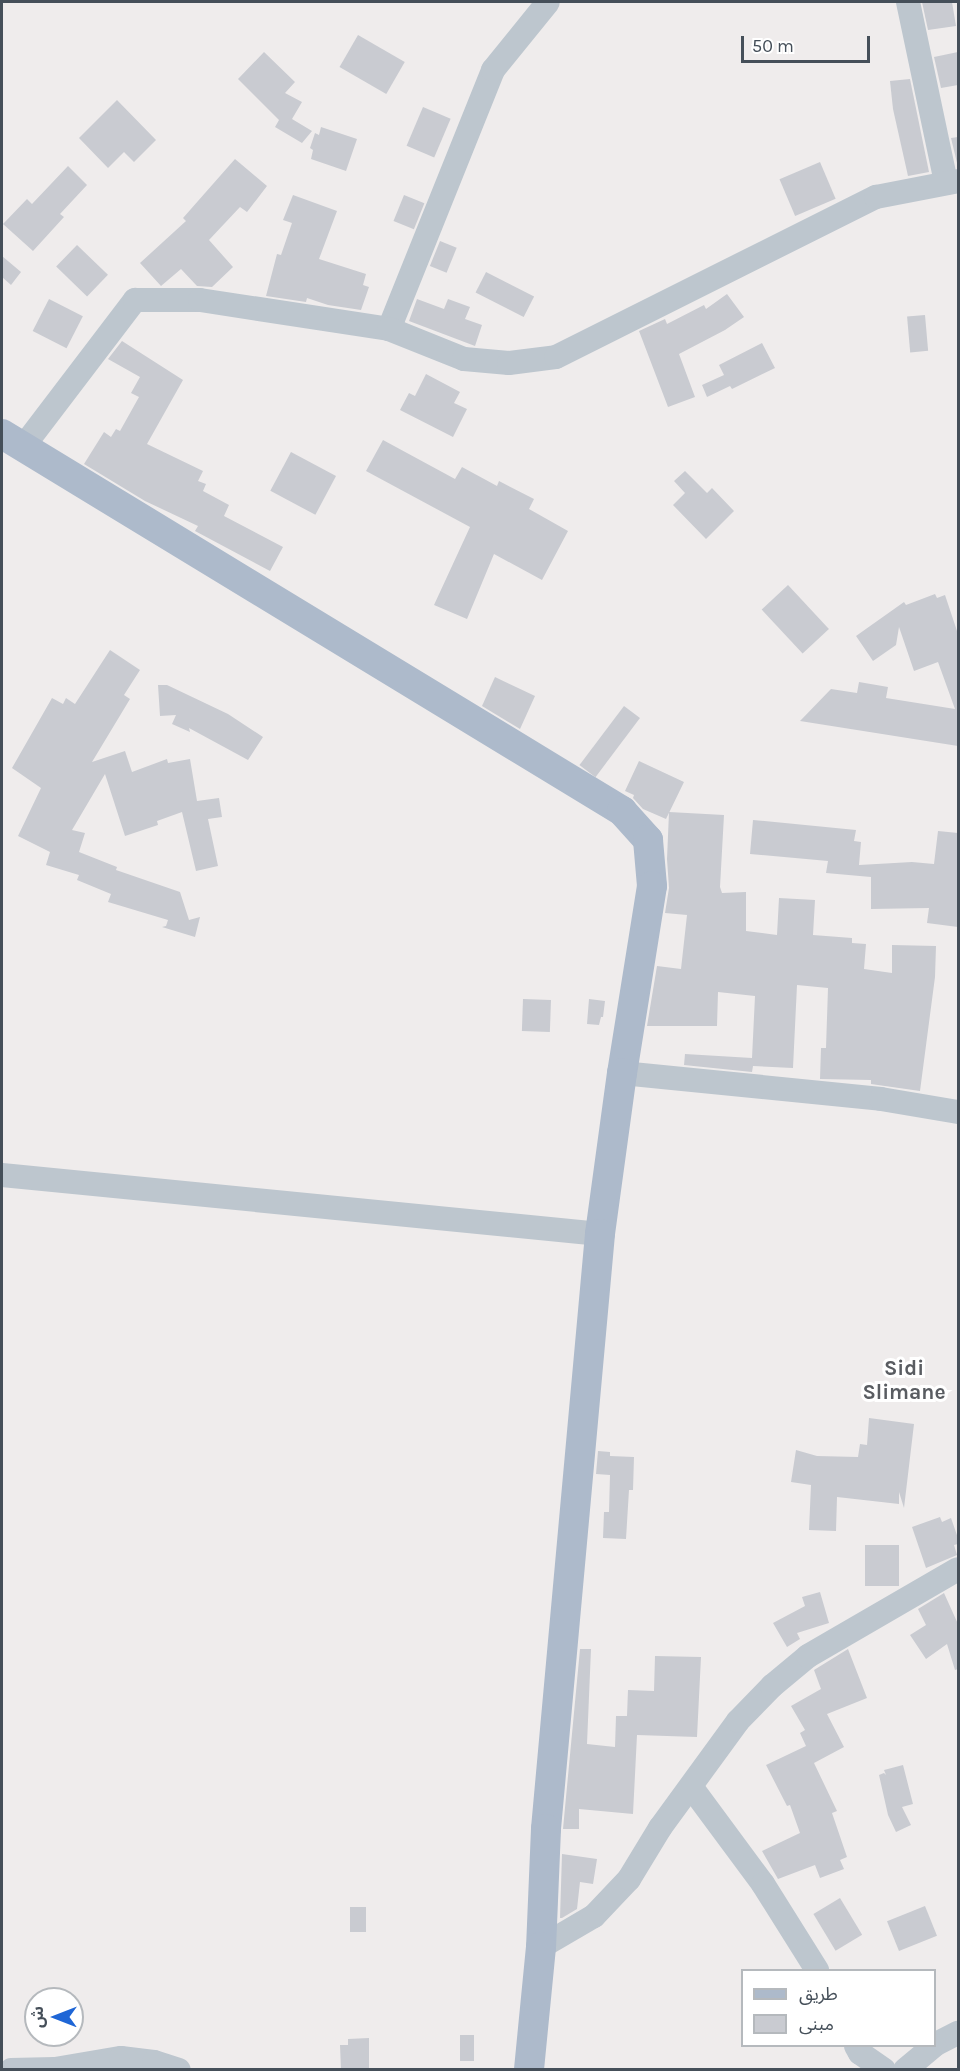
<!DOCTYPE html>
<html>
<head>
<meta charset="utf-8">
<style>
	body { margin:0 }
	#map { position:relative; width:960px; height:2071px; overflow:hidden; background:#efecec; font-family:Karla,"Noto Sans Arabic",sans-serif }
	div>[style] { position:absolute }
	.building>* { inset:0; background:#c9cbd1; transform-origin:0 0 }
	.minor>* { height:24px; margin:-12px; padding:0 12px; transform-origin:12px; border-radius:12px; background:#bdc6ce }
	.major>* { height:30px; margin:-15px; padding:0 15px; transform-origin:15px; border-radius:15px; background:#adbacb }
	span { translate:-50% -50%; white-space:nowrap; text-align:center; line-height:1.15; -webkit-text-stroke:6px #fff; paint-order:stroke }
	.quarter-label { font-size:21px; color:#595c61; font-weight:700 }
	.frame { position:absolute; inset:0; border:3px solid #454f59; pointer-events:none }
	.legend { position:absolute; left:741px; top:1969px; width:195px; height:78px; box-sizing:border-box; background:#fff; border:2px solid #b5b9bd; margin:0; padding:8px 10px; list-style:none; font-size:18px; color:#454f59 }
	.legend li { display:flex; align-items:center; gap:12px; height:30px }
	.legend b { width:30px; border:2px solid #b5b9bd }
	.north { position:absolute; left:24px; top:1987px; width:60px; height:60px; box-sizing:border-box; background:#fff; border:2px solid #b5b9bd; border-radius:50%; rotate:270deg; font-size:16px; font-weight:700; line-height:24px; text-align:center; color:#454f59 }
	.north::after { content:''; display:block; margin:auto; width:21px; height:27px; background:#1f66d6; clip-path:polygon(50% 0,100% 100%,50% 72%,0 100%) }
	.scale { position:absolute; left:741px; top:36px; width:129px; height:27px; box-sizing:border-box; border:3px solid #454f59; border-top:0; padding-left:8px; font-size:18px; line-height:21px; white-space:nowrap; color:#454f59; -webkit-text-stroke:4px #fff; paint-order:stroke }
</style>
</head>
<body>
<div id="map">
	<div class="building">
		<div style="clip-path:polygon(922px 2px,952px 2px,956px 26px,928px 30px)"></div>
		<div style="left:358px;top:35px;width:54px;height:37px;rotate:30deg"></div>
		<div style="clip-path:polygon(264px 52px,295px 82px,285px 93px,302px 102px,292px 119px,312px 131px,302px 143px,275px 127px,279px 120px,238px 79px)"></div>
		<div style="clip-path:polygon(958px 52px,958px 85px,941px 88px,934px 57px)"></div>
		<div style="clip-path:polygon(910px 79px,929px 172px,908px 176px,893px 109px,890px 81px)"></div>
		<div style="clip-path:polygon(117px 100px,156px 140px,134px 162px,124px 152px,108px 168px,79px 138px)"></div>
		<div style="left:423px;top:107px;width:30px;height:42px;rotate:23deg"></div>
		<div style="clip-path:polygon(321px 127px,357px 139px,346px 171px,311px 159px,313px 150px,310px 148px,315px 133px,319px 135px)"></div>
		<div style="clip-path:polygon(958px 137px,958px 167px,951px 138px)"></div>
		<div style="clip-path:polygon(235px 159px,267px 186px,247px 212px,240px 207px,209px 240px,233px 267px,212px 287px,197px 286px,181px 269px,161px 286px,140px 263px,186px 221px,183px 218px)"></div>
		<div style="left:820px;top:162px;width:40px;height:44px;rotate:67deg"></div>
		<div style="clip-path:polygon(68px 166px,87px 185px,60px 214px,64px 217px,33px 251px,3px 224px,27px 199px,32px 204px)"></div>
		<div style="clip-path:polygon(293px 195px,337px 211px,319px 259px,366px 274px,363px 285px,369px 287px,361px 310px,328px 305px,307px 298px,306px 302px,266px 296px,277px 254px,281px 255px,292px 223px,283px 220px)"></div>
		<div style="left:404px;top:195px;width:22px;height:28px;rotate:22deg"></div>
		<div style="left:440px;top:241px;width:18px;height:27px;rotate:22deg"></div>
		<div style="left:77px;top:245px;width:43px;height:30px;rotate:44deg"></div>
		<div style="clip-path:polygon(2px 256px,21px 272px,11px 285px,2px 277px)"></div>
		<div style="left:486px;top:272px;width:54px;height:23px;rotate:27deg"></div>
		<div style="clip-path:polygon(727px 294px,744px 317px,725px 330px,679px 354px,695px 397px,668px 407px,639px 331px,665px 319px,667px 324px,704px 305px,706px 309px)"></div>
		<div style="left:49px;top:299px;width:38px;height:36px;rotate:27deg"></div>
		<div style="clip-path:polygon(417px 299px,444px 309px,448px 299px,470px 307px,465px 319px,482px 325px,475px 346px,409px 321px)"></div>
		<div style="left:925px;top:315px;width:36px;height:18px;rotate:85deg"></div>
		<div style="clip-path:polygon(122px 341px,183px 380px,147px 444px,203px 471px,198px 481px,206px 484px,203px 491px,229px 505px,224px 516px,283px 547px,270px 571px,195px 531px,198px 526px,145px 501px,84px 464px,104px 432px,111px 437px,116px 429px,120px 431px,139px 397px,131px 393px,140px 377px,108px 359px)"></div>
		<div style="clip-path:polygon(762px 343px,775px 368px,732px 389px,730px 386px,707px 397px,702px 385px,724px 375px,719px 365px)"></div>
		<div style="clip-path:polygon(426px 374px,460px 392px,454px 403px,467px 409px,453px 437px,400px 410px,409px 393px,415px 396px)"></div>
		<div style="clip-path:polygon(383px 440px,455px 479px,462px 467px,497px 486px,499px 481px,534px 499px,529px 509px,568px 531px,542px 580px,494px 554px,467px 619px,434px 605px,470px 527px,366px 471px)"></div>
		<div style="left:291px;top:452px;width:51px;height:44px;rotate:28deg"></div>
		<div style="clip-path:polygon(685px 471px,707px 493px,712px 488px,734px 511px,706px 539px,673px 505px,685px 493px,674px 481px)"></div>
		<div style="left:788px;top:585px;width:60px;height:36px;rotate:47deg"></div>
		<div style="clip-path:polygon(935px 594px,937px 598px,945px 595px,958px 634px,958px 746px,800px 721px,831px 689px,857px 693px,859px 682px,888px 687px,886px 698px,955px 709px,938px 662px,914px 671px,899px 627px,896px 645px,873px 661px,856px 636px,904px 602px,906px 605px)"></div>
		<div style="clip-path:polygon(110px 650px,140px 670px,124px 695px,130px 699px,92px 762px,125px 751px,132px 772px,167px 759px,168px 763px,190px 759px,197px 801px,219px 798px,222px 817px,208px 819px,218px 866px,196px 871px,182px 812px,157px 821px,158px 825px,125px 836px,105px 774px,72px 830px,85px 833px,79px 852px,117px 867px,116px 870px,180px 892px,189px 920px,200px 917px,195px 937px,162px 927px,166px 926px,168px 920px,108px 902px,111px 894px,77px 880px,79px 875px,46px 865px,50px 852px,18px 836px,41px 788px,12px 768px,52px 698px,63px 704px,66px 698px,75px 704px)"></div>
		<div style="clip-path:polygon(495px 677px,535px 696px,520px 729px,482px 706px)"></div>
		<div style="clip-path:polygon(158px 685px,167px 685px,228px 714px,263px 737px,248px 760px,189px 728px,190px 732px,172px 724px,176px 715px,160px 716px)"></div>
		<div style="left:624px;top:706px;width:20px;height:74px;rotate:37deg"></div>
		<div style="clip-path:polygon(639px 761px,684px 782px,666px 819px,643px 809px,633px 798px,634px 795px,625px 791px)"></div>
		<div style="clip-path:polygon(669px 812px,724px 815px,720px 887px,722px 893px,746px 892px,746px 931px,777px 935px,779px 898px,815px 900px,813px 935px,852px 938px,852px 943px,866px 944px,864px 969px,892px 973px,892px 945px,936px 946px,935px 977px,920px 1091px,871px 1084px,871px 1080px,820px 1079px,821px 1048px,826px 1048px,828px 988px,797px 985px,793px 1068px,753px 1066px,752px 1072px,684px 1065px,685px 1054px,752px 1058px,755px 996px,718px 992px,717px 1026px,647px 1026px,657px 966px,681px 969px,687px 915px,665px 913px,669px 888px,667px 859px)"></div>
		<div style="clip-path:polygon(753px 820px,856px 830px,854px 841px,861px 842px,859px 865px,912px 862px,934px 864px,938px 831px,958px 833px,958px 927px,927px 923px,929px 908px,871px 909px,871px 877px,826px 873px,828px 861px,750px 854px)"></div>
		<div style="left:523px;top:999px;width:28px;height:32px;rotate:2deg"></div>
		<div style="clip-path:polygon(589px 999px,605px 1001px,603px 1017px,601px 1017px,599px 1025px,587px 1024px)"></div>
		<div style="clip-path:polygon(869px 1418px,914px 1424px,904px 1508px,899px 1492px,899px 1504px,837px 1497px,836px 1531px,809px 1530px,811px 1485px,791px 1482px,796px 1450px,817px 1456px,858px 1457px,860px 1444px,867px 1445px)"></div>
		<div style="clip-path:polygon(598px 1451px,610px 1452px,610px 1456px,634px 1457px,633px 1490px,629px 1490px,626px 1539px,603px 1538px,604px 1512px,609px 1512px,610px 1475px,596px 1474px)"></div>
		<div style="clip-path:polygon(940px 1517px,942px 1522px,951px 1518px,958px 1538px,958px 1544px,954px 1545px,957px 1555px,926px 1568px,912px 1527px)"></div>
		<div style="left:865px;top:1545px;width:34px;height:41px"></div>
		<div style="clip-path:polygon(820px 1592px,829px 1623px,797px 1633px,800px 1639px,787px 1647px,773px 1623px,805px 1606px,802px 1597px)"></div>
		<div style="clip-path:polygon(944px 1593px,958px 1624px,958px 1669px,955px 1670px,947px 1644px,926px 1659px,910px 1635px,926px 1625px,918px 1609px)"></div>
		<div style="clip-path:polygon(580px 1649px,591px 1649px,587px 1744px,615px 1747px,616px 1716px,627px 1716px,628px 1690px,654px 1691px,655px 1656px,701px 1657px,697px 1737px,637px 1735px,633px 1814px,579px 1809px,579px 1829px,563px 1829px)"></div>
		<div style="clip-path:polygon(848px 1649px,867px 1698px,827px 1714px,844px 1747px,814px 1763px,837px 1811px,832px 1813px,847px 1857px,840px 1860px,844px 1869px,820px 1878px,815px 1865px,778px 1879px,762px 1851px,800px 1833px,790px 1805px,787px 1806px,766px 1765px,806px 1746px,800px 1733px,805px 1730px,791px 1706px,821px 1689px,814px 1670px)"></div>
		<div style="clip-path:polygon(903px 1765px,913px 1804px,902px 1807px,911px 1825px,896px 1832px,888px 1815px,879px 1775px,884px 1773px,886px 1775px,884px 1770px)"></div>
		<div style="clip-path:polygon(562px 1854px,597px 1859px,593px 1884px,580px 1882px,577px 1909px,562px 1918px,560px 1918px)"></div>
		<div style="left:840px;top:1898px;width:43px;height:31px;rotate:59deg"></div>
		<div style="left:925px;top:1906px;width:32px;height:41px;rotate:68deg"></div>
		<div style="left:350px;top:1907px;width:16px;height:25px"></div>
		<div style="left:460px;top:2035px;width:14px;height:26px"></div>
		<div style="clip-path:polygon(369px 2038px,369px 2070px,341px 2070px,340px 2045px,348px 2045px,348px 2039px)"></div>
	</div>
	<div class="minor">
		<div style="left:908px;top:2px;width:185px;rotate:78.1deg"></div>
		<div style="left:389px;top:329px;width:279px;rotate:-68.1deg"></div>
		<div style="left:493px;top:70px;width:87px;rotate:-51deg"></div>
		<div style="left:23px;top:447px;width:185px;rotate:-52.7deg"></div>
		<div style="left:135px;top:300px;width:65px"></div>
		<div style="left:200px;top:300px;width:191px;rotate:8.7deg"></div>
		<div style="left:389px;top:329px;width:81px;rotate:21.8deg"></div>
		<div style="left:464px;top:359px;width:45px;rotate:5.1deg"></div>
		<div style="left:509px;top:363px;width:47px;rotate:-7.3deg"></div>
		<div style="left:556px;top:357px;width:358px;rotate:-26.6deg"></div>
		<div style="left:876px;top:197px;width:84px;rotate:-11deg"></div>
		<div style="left:622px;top:1073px;width:260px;rotate:5.7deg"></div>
		<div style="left:881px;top:1099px;width:78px;rotate:9.6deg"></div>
		<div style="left:2px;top:1175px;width:601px;rotate:5.63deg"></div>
		<div style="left:692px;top:1788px;width:119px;rotate:53.5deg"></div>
		<div style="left:763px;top:1884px;width:102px;rotate:57.9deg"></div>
		<div style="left:541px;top:1947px;width:61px;rotate:-30.3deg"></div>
		<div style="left:594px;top:1916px;width:51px;rotate:-46.6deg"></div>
		<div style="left:629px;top:1879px;width:60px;rotate:-58.7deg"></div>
		<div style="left:660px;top:1828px;width:132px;rotate:-53.9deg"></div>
		<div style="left:738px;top:1721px;width:49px;rotate:-45.8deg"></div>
		<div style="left:772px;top:1686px;width:47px;rotate:-39.8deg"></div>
		<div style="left:808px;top:1656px;width:173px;rotate:-30.1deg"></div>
		<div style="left:934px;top:2045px;width:27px;rotate:-27deg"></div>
		<div style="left:856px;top:2046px;width:8px;rotate:60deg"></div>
		<div style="left:860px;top:2053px;width:29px;rotate:35deg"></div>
		<div style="left:11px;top:2070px;width:44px;rotate:-1.3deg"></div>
		<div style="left:55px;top:2069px;width:67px;rotate:-9.5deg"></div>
		<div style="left:121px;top:2058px;width:33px;rotate:7deg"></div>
		<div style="left:154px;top:2062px;width:26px;rotate:18deg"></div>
		<div style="left:905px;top:2070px;width:38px;rotate:-40deg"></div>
	</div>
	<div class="major">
		<div style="left:2px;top:434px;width:726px;rotate:31.3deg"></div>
		<div style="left:622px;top:811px;width:39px;rotate:48deg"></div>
		<div style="left:648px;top:840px;width:46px;rotate:85deg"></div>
		<div style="left:652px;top:886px;width:189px;rotate:99.1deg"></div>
		<div style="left:622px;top:1073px;width:162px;rotate:97.8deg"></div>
		<div style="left:600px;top:1234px;width:597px;rotate:95.19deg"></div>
		<div style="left:546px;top:1829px;width:118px;rotate:92.4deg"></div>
		<div style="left:541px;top:1947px;width:124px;rotate:95.6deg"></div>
	</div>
	<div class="quarter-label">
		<span style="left:904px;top:1380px">Sidi<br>Slimane</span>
	</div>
	<div class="frame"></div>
	<ul class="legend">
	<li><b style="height:8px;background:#adbacb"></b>طريق</li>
	<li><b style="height:16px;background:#c9cbd1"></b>مبنى</li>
	</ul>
	<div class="north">ش</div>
	<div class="scale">50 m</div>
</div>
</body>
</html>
